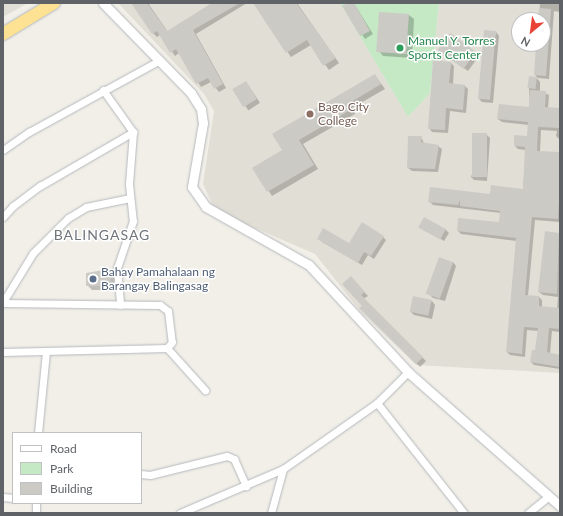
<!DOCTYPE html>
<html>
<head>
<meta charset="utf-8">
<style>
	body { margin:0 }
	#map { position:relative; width:563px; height:516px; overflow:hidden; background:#f1efe8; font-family:Lato,sans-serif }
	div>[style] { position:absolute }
	.education>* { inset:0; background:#e1ded6 }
	.green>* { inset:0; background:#c5e8c5 }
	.shadow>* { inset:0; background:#0003; transform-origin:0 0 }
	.building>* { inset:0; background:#cccac5; transform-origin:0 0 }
	.roads { filter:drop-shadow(0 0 1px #b5b8bc) drop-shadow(0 0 1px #b5b8bc) }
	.street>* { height:7px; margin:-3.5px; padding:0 3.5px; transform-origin:3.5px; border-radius:3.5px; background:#fff }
	.secondary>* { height:9px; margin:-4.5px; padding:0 4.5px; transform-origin:4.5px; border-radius:4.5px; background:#fff }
	.highway>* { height:12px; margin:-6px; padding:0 6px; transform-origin:6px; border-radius:6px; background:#fde293 }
	.dots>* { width:11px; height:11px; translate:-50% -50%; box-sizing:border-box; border:2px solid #fff; border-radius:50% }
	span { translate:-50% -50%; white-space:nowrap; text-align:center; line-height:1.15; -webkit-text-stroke:3px #fff; paint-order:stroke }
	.leisure-label { font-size:12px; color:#27864d }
	.left { translate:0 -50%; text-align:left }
	.education-label { font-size:12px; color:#785e54 }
	.service-label { font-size:12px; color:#4e5e75 }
	.quarter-label { font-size:14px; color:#70757a; letter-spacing:1px }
	.frame { position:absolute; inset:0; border:4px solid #5f6368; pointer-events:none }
	.legend { position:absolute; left:12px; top:432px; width:130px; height:72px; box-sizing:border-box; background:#fff; border:1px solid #bfc1c3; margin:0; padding:5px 7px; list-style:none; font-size:12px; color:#5f6368 }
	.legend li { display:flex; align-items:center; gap:8px; height:20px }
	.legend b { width:20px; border:1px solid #bfc1c3 }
	.north { position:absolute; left:511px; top:12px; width:40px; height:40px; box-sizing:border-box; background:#fff; border:1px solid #bfc1c3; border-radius:50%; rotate:209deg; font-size:11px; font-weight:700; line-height:16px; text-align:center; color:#5f6368 }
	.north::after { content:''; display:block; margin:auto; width:14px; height:18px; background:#ea4335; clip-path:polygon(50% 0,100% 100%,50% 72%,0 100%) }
</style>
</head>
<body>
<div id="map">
	<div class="education">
		<div style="clip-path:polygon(3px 3px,28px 3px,3px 17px)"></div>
		<div style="clip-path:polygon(evenodd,118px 3px,340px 3px,408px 117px,430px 93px,439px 3px,560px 3px,560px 373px,416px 365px,360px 311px,315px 254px,239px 221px,214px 208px,203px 184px,214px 111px,204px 94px,118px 3px,519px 20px,543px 20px,543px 44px,519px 44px,519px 20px)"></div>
	</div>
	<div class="green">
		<div style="clip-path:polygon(340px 3px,439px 3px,430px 93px,408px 117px)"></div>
	</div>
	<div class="shadow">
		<div style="clip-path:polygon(132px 3px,148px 3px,168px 32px,215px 3px,247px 3px,196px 34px,226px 88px,219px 92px,211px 82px,201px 87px,179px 53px,175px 56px,160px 35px,157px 37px,153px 33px)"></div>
		<div style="clip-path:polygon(258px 3px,297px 3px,339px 63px,329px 70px,311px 45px,291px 57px,255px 5px)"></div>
		<div style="clip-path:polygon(350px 3px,355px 5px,373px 34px,365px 39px,344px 7px)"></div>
		<div style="clip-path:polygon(540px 3px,560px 3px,560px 12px,554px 11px,549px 79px,538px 78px,535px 75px,537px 44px,543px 44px,543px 20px,539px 20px)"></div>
		<div style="clip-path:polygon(409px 15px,414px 19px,412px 58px,383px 56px,379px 51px)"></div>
		<div style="clip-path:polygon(496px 32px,499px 36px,493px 103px,482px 102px,479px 99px)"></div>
		<div style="clip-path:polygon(439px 50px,476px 52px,479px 56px,468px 71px)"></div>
		<div style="clip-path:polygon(451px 63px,454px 66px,453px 85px,465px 86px,468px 89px,466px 113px,450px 111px,448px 133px,432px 132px,429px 128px)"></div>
		<div style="clip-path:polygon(375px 75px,385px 89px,352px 108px,355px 114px,303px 144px,318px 169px,272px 196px,254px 168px,283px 151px)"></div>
		<div style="clip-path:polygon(537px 78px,540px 82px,540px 91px,549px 95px,548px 108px,560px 110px,560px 140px,556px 136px,557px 131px,541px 130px,540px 152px,560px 153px,560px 222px,535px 220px,528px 296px,539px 297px,542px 300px,542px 307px,557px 309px,558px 297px,543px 295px,539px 292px,559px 233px,560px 332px,552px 331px,550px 354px,560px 358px,560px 369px,534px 365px,531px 362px,536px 351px,538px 331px,527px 330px,525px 357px,510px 355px,507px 352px,517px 241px,461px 234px,458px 231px,499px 224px,501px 213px,433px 205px,429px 201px,523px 190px,526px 150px,518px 149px,515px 146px,528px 137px,529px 125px,502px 122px,498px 119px,530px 108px,529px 88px)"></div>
		<div style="left:246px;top:82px;width:25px;height:14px;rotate:56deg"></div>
		<div style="clip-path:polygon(486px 134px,490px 138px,487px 181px,474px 180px,471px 177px)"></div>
		<div style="clip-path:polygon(421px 137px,424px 143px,438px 146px,442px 149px,438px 172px,412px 171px,408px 168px)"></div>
		<div style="clip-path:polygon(420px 227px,445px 229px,449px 233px,444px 241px)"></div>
		<div style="clip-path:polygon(383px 237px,386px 240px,374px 259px,368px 255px,362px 265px,322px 242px,349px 244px)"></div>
		<div style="clip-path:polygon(453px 262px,456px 266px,445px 301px,433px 298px,429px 294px)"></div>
		<div style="clip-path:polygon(109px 270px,114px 275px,115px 290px,92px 290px,87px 285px)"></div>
		<div style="clip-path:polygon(354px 281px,368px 296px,363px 299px,426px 361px,420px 367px,361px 308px,363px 306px)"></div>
		<div style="clip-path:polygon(432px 301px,435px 305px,432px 319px,414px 315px,411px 312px)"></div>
	</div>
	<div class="building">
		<div style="clip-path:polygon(131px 3px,147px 3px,167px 31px,212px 3px,240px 3px,193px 30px,223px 84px,214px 89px,208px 78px,196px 84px,176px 49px,170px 53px,157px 31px,152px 34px)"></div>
		<div style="clip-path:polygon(253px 3px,296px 3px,336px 58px,323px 66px,307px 40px,286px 53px)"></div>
		<div style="clip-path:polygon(348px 3px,354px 3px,370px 31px,360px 36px,342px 6px)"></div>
		<div style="clip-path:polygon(539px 8px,551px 9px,546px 76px,534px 75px,536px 44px,543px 44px,543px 20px,538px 20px)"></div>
		<div style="left:379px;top:12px;width:30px;height:40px;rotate:4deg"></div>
		<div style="left:484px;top:30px;width:12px;height:69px;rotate:5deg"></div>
		<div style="left:450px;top:33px;width:32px;height:21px;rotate:36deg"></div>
		<div style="clip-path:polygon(433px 60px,451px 62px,449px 83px,465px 85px,463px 110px,446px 108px,445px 130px,428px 129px)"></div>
		<div style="clip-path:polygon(375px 74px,381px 84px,348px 104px,352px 109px,299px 140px,314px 165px,267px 192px,252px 168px,282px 150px,272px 134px)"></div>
		<div style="left:529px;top:76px;width:8px;height:12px;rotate:7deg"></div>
		<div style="left:246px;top:81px;width:21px;height:16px;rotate:59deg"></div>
		<div style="clip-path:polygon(530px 90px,546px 91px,545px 107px,559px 108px,560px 128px,538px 127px,537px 151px,560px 152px,560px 183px,558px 219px,532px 217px,525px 295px,539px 296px,539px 306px,560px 308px,560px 329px,549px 328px,547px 352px,560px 355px,560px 367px,530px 362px,532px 350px,535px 350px,538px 328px,524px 327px,522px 354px,506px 352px,516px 238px,457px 231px,458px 218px,499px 222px,500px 211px,460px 206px,460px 200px,458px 205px,428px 202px,430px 187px,490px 194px,491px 185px,523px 189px,525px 147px,514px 146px,514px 135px,527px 136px,528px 122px,497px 119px,499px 104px,529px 107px)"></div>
		<div style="left:472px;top:133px;width:15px;height:44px"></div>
		<div style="clip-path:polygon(408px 136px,422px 136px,421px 142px,439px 145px,435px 169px,407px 168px)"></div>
		<div style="left:424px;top:217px;width:25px;height:12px;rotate:29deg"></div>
		<div style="clip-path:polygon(362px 222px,384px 236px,371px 256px,364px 252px,358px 263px,317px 239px,323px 228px,349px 243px)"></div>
		<div style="clip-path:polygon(545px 231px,559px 233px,557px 294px,538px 292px)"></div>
		<div style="left:439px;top:257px;width:15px;height:39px;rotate:20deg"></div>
		<div style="clip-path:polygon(110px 269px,110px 286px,86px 286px,86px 273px)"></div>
		<div style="clip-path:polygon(351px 276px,365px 292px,361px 295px,423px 357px,416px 364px,359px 308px,362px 306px,342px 284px)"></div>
		<div style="left:413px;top:296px;width:19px;height:16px;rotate:12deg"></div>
	</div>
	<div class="roads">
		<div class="street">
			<div style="left:103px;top:90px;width:52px;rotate:54.5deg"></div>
			<div style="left:133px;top:132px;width:52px;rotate:94.4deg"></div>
			<div style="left:129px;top:184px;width:37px;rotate:84deg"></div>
			<div style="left:133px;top:221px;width:50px;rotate:108.8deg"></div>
			<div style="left:117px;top:268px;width:37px;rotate:85deg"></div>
			<div style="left:3px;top:150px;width:32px;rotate:-35deg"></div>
			<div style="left:29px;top:132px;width:149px;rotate:-28.8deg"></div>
			<div style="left:3px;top:217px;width:15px;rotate:-48deg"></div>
			<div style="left:13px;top:206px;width:34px;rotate:-37deg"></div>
			<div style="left:40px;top:186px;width:108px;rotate:-30.1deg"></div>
			<div style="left:3px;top:302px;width:57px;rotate:-58.5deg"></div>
			<div style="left:33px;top:253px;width:49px;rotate:-45deg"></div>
			<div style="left:68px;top:218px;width:21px;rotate:-31deg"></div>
			<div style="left:86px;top:207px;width:45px;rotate:-11.6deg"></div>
			<div style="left:3px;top:303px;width:157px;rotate:0.7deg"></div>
			<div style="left:160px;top:305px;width:10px;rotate:37deg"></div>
			<div style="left:168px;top:311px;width:31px;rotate:83deg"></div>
			<div style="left:172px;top:342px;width:8px;rotate:130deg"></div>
			<div style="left:167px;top:348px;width:164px;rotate:178.6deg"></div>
			<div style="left:167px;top:348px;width:57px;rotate:47.9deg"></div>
			<div style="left:377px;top:403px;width:140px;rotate:51.7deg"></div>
			<div style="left:38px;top:433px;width:81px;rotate:-84.4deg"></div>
			<div style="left:141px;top:474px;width:9px;rotate:6deg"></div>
			<div style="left:150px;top:475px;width:79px;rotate:-13.9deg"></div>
			<div style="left:227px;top:456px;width:8px;rotate:23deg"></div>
			<div style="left:234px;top:459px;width:30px;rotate:66deg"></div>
			<div style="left:3px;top:497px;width:10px;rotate:6deg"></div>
			<div style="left:36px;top:503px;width:10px;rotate:90deg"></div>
			<div style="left:180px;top:513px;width:112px;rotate:-23.1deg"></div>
			<div style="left:283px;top:469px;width:115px;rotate:-35.1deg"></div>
			<div style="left:377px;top:403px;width:44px;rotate:-45deg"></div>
			<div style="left:271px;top:513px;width:46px;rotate:-74.7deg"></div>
			<div style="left:528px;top:513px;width:27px;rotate:-39deg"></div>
		</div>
		<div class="secondary">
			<div style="left:103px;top:3px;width:126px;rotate:45.6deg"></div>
			<div style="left:191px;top:93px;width:19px;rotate:58deg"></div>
			<div style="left:201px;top:109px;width:14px;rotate:82deg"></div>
			<div style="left:203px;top:123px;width:65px;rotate:99.8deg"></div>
			<div style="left:192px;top:187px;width:24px;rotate:55deg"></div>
			<div style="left:206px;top:207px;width:118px;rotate:29.4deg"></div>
			<div style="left:309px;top:265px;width:146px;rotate:47.2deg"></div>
			<div style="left:408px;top:372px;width:203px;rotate:41.4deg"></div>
		</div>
		<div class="highway">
			<div style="left:3px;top:34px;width:60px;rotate:-31.3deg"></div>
		</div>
	</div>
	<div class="dots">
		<div style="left:400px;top:48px;background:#2e9e5b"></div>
		<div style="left:310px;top:114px;background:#8d6e63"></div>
		<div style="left:93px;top:279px;background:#5c6f8a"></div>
	</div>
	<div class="leisure-label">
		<span class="left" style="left:408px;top:48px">Manuel Y. Torres<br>Sports Center</span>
	</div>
	<div class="education-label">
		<span class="left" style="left:318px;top:114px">Bago City<br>College</span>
	</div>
	<div class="service-label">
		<span class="left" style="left:101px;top:279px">Bahay Pamahalaan ng<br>Barangay Balingasag</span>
	</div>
	<div class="quarter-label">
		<span style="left:102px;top:235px">BALINGASAG</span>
	</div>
	<div class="frame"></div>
	<ul class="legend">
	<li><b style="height:5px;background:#fff"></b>Road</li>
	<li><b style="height:11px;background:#c5e8c5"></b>Park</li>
	<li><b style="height:11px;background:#cccac5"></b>Building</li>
	</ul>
	<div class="north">N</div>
</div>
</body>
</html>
